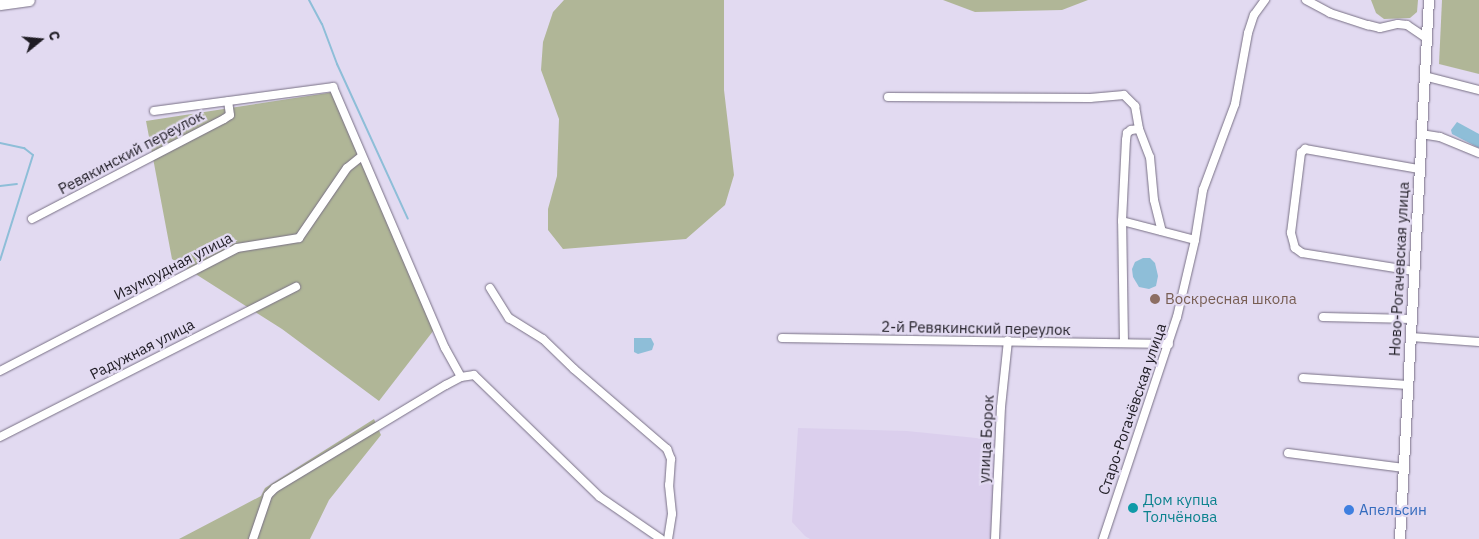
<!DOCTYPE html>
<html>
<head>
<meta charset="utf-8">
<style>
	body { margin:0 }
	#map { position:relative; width:1479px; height:539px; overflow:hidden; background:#e2daf1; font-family:"IBM Plex Sans",sans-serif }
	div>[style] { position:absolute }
	.built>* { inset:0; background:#dbcfed }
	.green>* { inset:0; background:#b0b697 }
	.water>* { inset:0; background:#8ebed8 }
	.stream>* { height:2px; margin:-1px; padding:0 1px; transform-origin:1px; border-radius:1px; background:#8ebed8 }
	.roads { filter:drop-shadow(0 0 1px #787085) drop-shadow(0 0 1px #787085) }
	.minor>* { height:8px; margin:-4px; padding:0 4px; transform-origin:4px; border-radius:4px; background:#fff }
	.major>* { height:10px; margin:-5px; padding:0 5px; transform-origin:5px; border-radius:5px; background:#fff }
	.highway>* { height:11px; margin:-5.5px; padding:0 5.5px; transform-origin:5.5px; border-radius:5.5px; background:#fff }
	.dots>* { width:14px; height:14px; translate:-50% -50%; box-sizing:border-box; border:2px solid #e2daf1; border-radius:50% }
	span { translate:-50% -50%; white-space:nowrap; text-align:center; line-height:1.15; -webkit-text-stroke:4.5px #e2daf1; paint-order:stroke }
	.street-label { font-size:15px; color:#1f1c24 }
	.education-label { font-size:15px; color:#785e54 }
	.left { translate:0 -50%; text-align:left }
	.culture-label { font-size:15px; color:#0d838f }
	.shop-label { font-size:15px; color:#366cbe }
	.north { position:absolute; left:15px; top:15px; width:50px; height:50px; -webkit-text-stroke:4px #e2daf1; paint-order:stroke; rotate:73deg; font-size:14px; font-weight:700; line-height:20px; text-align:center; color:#1f1c24 }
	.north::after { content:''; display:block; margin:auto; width:18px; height:22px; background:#1f1c24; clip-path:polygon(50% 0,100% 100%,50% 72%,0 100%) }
</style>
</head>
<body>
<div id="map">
	<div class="built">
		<div style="clip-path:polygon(798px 428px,907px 431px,996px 440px,992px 539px,810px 539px,805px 536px,792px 522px)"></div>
	</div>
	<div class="green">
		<div style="clip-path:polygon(564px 0,724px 0,724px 90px,734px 175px,725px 205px,686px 239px,563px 249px,548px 230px,548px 209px,557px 176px,559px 119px,541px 70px,543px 42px,553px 12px)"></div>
		<div style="clip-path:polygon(943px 0,1088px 0,1062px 10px,975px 12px)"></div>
		<div style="clip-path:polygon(1371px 0,1418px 0,1417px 12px,1410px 18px,1384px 19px,1376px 13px)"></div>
		<div style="clip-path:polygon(1442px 0,1479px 0,1479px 74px,1439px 64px)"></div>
		<div style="clip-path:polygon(334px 92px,437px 326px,379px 401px,282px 329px,172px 259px,146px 121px)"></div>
		<div style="clip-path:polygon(374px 419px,381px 435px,329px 500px,310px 539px,179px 539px,261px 496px,265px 488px)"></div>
	</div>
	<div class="water">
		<div style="clip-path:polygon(1457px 122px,1479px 134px,1479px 148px,1452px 134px,1451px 130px)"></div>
		<div style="clip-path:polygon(1143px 258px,1150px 258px,1155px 263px,1158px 276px,1156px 286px,1149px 289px,1139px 287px,1133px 277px,1132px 269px,1135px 262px)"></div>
		<div style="clip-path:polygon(634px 338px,651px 338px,654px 344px,652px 350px,638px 354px,634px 352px)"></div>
	</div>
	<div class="stream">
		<div style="left:309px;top:0;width:27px;rotate:62deg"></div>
		<div style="left:322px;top:24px;width:43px;rotate:69.4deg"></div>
		<div style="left:337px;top:64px;width:170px;rotate:65.4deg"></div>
		<div style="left:0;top:143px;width:25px;rotate:12deg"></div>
		<div style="left:24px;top:148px;width:11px;rotate:38deg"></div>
		<div style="left:33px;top:155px;width:110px;rotate:107.4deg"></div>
		<div style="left:0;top:186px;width:17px;rotate:-7deg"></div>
	</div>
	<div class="roads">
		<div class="minor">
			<div style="left:1306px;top:0;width:27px;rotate:28deg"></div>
			<div style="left:1330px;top:13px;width:40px;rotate:18deg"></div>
			<div style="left:1368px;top:25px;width:12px;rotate:14deg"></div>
			<div style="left:1380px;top:28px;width:18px;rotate:-13deg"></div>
			<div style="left:1398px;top:24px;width:9px;rotate:6deg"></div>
			<div style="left:1407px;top:25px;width:23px;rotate:34deg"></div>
			<div style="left:1424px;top:76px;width:57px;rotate:14.3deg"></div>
			<div style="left:888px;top:97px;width:202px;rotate:0.3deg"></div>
			<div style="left:1090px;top:98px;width:34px;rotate:-5deg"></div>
			<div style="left:1124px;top:95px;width:16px;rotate:45deg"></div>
			<div style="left:1135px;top:106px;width:23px;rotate:80deg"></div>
			<div style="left:1139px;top:129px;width:30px;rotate:69deg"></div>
			<div style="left:1150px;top:157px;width:43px;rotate:84.7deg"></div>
			<div style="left:1154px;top:200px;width:32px;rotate:76deg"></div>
			<div style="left:154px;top:111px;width:181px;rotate:-7.6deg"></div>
			<div style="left:333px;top:87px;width:284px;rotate:66.8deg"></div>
			<div style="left:445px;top:348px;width:33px;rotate:61deg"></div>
			<div style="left:1421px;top:134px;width:19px;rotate:9deg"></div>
			<div style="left:1440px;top:137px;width:42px;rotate:22.3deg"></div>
			<div style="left:32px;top:219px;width:216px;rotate:-27.5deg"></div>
			<div style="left:224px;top:119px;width:7px;rotate:-34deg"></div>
			<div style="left:230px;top:115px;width:14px;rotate:-98deg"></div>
			<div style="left:1122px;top:221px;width:75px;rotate:14.6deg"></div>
			<div style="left:1414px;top:271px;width:113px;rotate:-170.9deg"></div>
			<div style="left:1302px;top:253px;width:9px;rotate:-144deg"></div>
			<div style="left:1295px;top:248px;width:16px;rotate:-105deg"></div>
			<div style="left:1291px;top:233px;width:81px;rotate:-82.9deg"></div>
			<div style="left:1301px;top:153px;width:6px;rotate:-45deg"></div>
			<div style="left:1305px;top:149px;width:116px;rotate:10deg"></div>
			<div style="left:490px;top:288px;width:36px;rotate:58deg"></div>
			<div style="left:509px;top:318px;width:40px;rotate:32deg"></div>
			<div style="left:543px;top:339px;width:43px;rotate:44.1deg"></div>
			<div style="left:574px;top:369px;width:123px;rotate:40.7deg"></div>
			<div style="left:667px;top:449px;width:11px;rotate:68deg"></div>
			<div style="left:671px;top:459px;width:26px;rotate:94deg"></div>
			<div style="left:669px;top:485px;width:29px;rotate:84deg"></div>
			<div style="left:672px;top:514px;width:25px;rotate:99deg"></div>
			<div style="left:1323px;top:317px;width:89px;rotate:1.3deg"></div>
			<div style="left:1411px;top:337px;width:68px;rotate:4.2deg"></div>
			<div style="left:782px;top:338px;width:387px;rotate:0.9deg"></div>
			<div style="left:1124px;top:343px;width:122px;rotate:-90.9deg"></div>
			<div style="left:1122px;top:221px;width:81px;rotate:-87.2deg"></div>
			<div style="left:1126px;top:140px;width:7px;rotate:-82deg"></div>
			<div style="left:1127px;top:133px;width:5px;rotate:-37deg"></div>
			<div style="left:1131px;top:130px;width:8px;rotate:-7deg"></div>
			<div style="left:0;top:371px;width:267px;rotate:-27.4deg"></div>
			<div style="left:237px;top:248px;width:63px;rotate:-9.2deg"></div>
			<div style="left:299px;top:238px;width:85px;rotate:-55.6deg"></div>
			<div style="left:347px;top:168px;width:19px;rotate:-39deg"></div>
			<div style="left:1303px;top:378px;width:105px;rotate:3.8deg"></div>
			<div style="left:0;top:437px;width:332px;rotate:-26.9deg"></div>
			<div style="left:1288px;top:453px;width:117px;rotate:7.4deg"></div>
			<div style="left:253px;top:539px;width:46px;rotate:-71.2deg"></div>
			<div style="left:268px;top:495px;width:10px;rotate:-45deg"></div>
			<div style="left:275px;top:488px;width:200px;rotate:-31.1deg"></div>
			<div style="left:446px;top:385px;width:17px;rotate:-28deg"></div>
			<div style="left:461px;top:377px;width:13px;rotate:-9deg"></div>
			<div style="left:474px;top:375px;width:175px;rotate:44.1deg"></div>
			<div style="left:600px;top:497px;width:74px;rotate:34.5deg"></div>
			<div style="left:995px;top:539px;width:132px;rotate:-87.4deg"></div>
			<div style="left:1001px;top:407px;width:67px;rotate:-84deg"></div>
			<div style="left:1103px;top:539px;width:234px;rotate:-71.6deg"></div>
			<div style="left:1177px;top:317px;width:79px;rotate:-76.8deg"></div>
			<div style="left:1195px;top:240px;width:51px;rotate:-80.9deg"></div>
			<div style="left:1203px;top:190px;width:92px;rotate:-69.6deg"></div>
			<div style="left:1235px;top:104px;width:72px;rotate:-79.6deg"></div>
			<div style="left:1248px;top:33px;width:19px;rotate:-72deg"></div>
			<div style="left:1254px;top:15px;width:19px;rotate:-54deg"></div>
		</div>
		<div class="major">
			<div style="left:1400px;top:539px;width:540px;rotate:-86.92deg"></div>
		</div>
		<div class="highway">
			<div style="left:0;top:4px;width:29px;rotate:-8deg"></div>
		</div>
	</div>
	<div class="dots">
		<div style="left:1155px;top:299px;background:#8d6e63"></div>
		<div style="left:1133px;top:508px;background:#0f9aa8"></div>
		<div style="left:1349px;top:510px;background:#3f7fe0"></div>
	</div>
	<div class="street-label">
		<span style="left:131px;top:152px;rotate:-28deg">Ревякинский переулок</span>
		<span style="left:173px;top:266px;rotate:-27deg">Изумрудная улица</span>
		<span style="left:1399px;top:269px;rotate:-87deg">Ново-Рогачевская улица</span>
		<span style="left:976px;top:328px;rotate:1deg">2-й Ревякинский переулок</span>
		<span style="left:142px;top:349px;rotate:-27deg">Радужная улица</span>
		<span style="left:1132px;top:409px;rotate:-71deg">Старо-Рогачёвская улица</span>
		<span style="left:986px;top:439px;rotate:-87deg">улица Борок</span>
	</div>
	<div class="education-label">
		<span class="left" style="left:1165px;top:299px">Воскресная школа</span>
	</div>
	<div class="culture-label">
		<span class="left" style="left:1143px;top:508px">Дом купца<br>Толчёнова</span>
	</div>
	<div class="shop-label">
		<span class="left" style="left:1359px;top:510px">Апельсин</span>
	</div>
	<div class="north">С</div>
</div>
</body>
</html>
